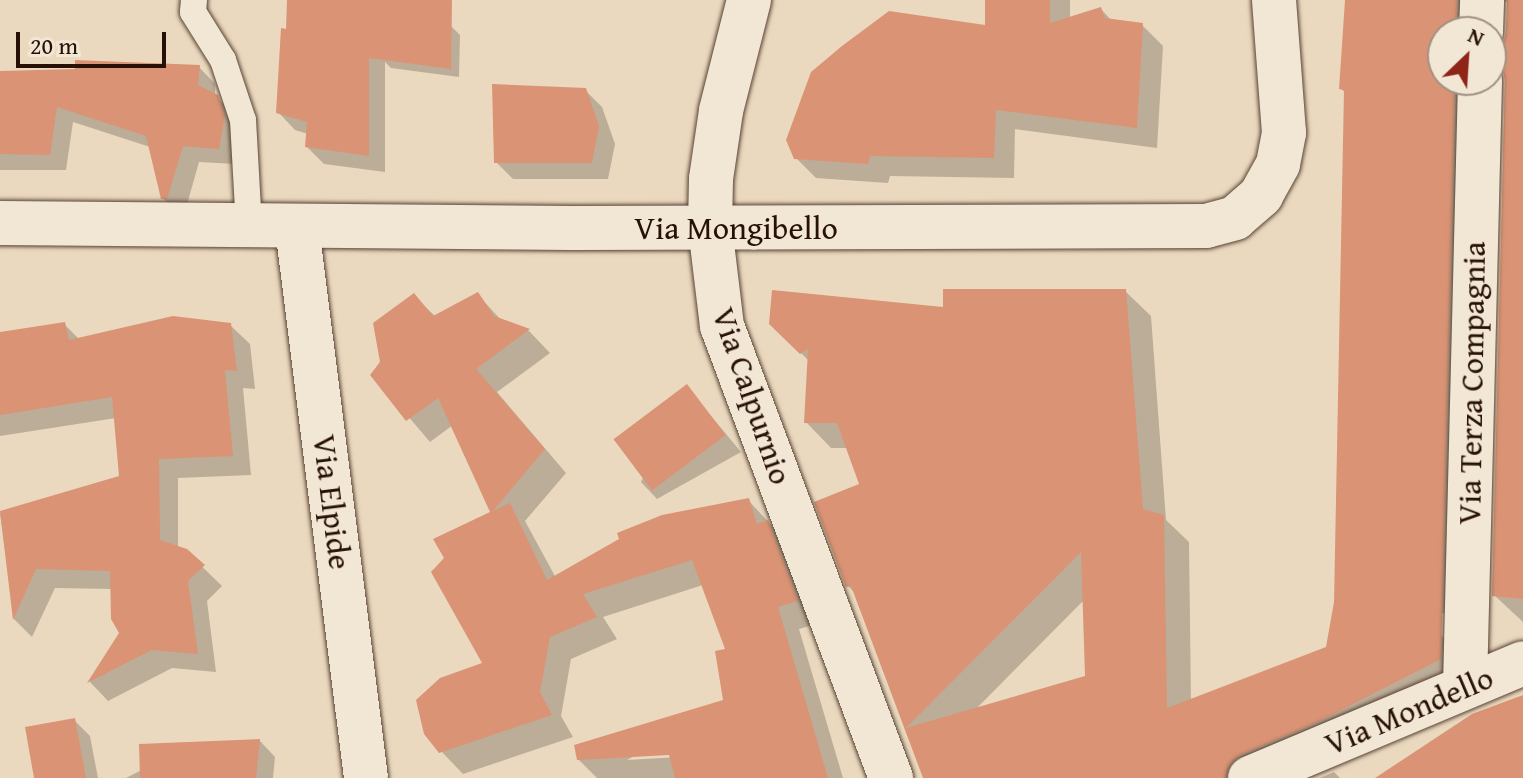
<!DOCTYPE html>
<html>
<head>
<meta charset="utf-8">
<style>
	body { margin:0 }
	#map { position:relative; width:1523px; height:778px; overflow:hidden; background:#ebd9bf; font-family:"Gentium Book Plus",serif }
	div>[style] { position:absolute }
	.shadow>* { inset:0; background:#0003 }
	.building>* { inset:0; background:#da9375; transform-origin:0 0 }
	.roads { filter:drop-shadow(0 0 2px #584334) drop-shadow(0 0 2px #584334) }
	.lane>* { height:26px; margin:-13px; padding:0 13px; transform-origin:13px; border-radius:13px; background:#f2e6d5 }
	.street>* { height:44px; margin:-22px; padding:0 22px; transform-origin:22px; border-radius:22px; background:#f2e6d5 }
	span { translate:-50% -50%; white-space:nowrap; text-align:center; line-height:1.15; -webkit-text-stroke:7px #f2e6d5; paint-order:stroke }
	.street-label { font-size:32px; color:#271106 }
	.north { position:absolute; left:1427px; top:16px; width:80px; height:80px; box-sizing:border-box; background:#f2e6d5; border:2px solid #a19182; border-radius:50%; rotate:25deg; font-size:22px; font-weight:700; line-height:32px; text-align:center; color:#271106 }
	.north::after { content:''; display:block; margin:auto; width:28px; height:36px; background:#8f2418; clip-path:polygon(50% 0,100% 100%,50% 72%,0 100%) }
	.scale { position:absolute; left:16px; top:32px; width:150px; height:36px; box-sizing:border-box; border:4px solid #271106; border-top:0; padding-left:10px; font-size:24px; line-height:28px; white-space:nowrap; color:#271106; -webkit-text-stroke:6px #f2e6d5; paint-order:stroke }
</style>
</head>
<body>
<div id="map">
	<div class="shadow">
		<div style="clip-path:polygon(987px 0,1070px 0,1070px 19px,1101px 9px,1112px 21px,1142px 25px,1163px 46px,1157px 148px,1015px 129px,1014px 178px,890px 176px,888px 183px,816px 178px,795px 157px,987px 27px)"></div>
		<div style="clip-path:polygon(1346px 0,1523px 0,1523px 622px,1494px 595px,1505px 74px,1491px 60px,1491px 54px,1504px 46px,1509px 1px,1496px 4px,1483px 32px,1443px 32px,1443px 80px,1491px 80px,1468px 616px,1363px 605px,1346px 93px,1341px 89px)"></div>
		<div style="clip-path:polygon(451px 26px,460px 35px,459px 77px,391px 68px,385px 62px,385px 172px,324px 164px,307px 147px,308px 134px,295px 130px,278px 112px,283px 30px)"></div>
		<div style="clip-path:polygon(199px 67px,215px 84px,215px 96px,234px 114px,235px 164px,199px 162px,184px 215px,162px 198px,150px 147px,73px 122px,66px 170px,0 170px,0 73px)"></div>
		<div style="clip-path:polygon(585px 90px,602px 107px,615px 144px,608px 179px,513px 179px,496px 162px)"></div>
		<div style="clip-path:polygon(evenodd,1125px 291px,1151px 316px,1166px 520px,1189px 542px,1191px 701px,1440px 634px,1466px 660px,1262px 778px,926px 778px,856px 594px,848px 586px,861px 485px,848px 448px,831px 448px,806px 422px,809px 361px,771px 323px,1125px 291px,1085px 599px,1087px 678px,974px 711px,1085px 599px)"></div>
		<div style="clip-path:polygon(evenodd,478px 295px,503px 322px,529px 331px,550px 353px,497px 392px,566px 473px,525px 521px,556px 578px,748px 500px,790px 545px,819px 623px,799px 629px,843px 778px,597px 778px,578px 759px,725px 702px,727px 650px,703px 585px,603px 617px,617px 639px,571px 659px,561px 716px,573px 737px,463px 774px,441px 751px,485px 664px,493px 513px,453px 425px,430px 442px,373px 375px,414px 296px,436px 317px,478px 295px,679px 753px,679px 757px,627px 760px,636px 755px,679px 753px)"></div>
		<div style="clip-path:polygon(64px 324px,80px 340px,230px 325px,250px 344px,255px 389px,243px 388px,251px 475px,178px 478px,178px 548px,186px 551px,222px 586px,207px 601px,216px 672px,172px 668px,108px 701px,90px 682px,121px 633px,112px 589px,55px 588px,32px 637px,14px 619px,0 513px,121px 478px,116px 418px,0 436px,0 334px)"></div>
		<div style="clip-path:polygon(687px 387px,741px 452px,657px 499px,641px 482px)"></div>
		<div style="clip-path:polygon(74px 720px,90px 736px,98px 778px,36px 778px)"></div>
		<div style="clip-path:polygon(260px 741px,275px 757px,273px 778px,126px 778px,163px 759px)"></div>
		<div style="clip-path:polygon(1334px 772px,1340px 778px,1320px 778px)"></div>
	</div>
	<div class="building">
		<div style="clip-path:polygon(287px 0,452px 0,451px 69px,369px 58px,369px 156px,305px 147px,307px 122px,276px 113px,281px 28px,286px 29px)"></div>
		<div style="clip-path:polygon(985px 0,1050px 0,1050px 23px,1101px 7px,1105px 18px,1143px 23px,1137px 128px,996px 110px,994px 158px,870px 156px,868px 164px,794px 159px,786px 140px,811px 72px,842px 46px,889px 11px,985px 25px)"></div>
		<div style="clip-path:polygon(evenodd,1345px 0,1457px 0,1456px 32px,1443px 32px,1443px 80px,1455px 80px,1441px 659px,1318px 722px,1240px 755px,1230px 764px,1226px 778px,923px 778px,851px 586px,846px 587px,814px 502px,859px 484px,837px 423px,804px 423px,808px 349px,800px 354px,769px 324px,772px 290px,943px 307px,943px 289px,1126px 289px,1143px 509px,1164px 515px,1167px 708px,1326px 647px,1334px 602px,1344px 90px,1339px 89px,1345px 0,1081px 552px,1085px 676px,906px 728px,1081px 552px)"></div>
		<div style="clip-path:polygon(1507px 0,1523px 0,1523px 599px,1492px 596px,1505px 81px,1502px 67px,1491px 55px,1502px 46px,1506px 34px)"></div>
		<div style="clip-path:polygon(75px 60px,200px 65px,198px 85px,218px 95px,225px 115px,219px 149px,183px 146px,167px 199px,161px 199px,146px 136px,57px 107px,50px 155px,0 154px,0 71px,75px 69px)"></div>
		<div style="clip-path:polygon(492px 84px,586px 88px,599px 126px,592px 163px,494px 163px)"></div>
		<div style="clip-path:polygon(478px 292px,494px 316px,530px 329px,476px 369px,545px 449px,493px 511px,510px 503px,547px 580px,619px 539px,617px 533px,662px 515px,749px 498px,757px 524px,768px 520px,798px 601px,778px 607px,828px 778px,675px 778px,669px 755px,577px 760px,574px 745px,723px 700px,715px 651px,725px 649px,692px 560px,583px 594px,597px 617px,550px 637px,540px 692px,552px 715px,439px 753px,424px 734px,416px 700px,440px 678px,482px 663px,431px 572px,444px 558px,433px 539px,490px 512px,438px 398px,406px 421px,370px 375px,380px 362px,373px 323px,414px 293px,433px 316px)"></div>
		<div style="clip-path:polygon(173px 316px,231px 323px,237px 371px,225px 370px,233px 456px,159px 459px,160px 540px,187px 549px,205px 565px,188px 581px,198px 654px,152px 650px,87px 683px,119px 633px,111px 619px,110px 571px,36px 569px,13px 620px,0 511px,119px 476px,112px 397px,0 415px,0 332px,65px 322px,69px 340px)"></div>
		<div style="left:687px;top:384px;width:64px;height:92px;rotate:53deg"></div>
		<div style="clip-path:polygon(1523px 695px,1523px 778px,1375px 778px,1472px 714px)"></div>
		<div style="clip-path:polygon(75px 718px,86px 778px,34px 778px,25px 727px)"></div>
		<div style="clip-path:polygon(260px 739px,256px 778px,140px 778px,139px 744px)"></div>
	</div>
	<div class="roads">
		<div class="lane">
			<div style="left:194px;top:0;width:12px;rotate:95deg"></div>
			<div style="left:193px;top:12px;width:57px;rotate:58deg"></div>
			<div style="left:223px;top:60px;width:63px;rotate:71.6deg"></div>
			<div style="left:243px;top:120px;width:106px;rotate:86.8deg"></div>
		</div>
		<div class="street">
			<div style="left:749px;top:0;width:114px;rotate:104.2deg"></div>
			<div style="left:721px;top:111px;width:69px;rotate:98.4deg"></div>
			<div style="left:711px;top:179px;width:48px;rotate:91.2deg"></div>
			<div style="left:710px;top:227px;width:100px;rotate:83.1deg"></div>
			<div style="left:722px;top:326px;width:483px;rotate:69.5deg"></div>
			<div style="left:1481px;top:32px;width:32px;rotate:-88deg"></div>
			<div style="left:0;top:223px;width:572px;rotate:0.5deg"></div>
			<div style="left:572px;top:228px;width:634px;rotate:-0.18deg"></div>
			<div style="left:1206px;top:226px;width:30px;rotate:-15deg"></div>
			<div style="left:1235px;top:218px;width:35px;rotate:-41deg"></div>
			<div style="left:1261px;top:195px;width:35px;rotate:-61deg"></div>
			<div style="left:1278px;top:164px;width:32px;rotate:-79deg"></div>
			<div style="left:1284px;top:133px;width:133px;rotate:-94.3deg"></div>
			<div style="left:297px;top:227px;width:555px;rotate:82.86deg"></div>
			<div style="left:1465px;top:686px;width:606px;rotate:-88.58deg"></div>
			<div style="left:1250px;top:778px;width:296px;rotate:-22.8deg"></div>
		</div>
	</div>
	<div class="street-label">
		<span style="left:736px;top:228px">Via Mongibello</span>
		<span style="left:1472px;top:383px;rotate:-89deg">Via Terza Compagnia</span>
		<span style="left:752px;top:396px;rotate:71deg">Via Calpurnio</span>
		<span style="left:332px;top:502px;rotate:83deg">Via Elpide</span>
		<span style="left:1409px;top:711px;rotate:-23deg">Via Mondello</span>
	</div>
	<div class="north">N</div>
	<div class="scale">20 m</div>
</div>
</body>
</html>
